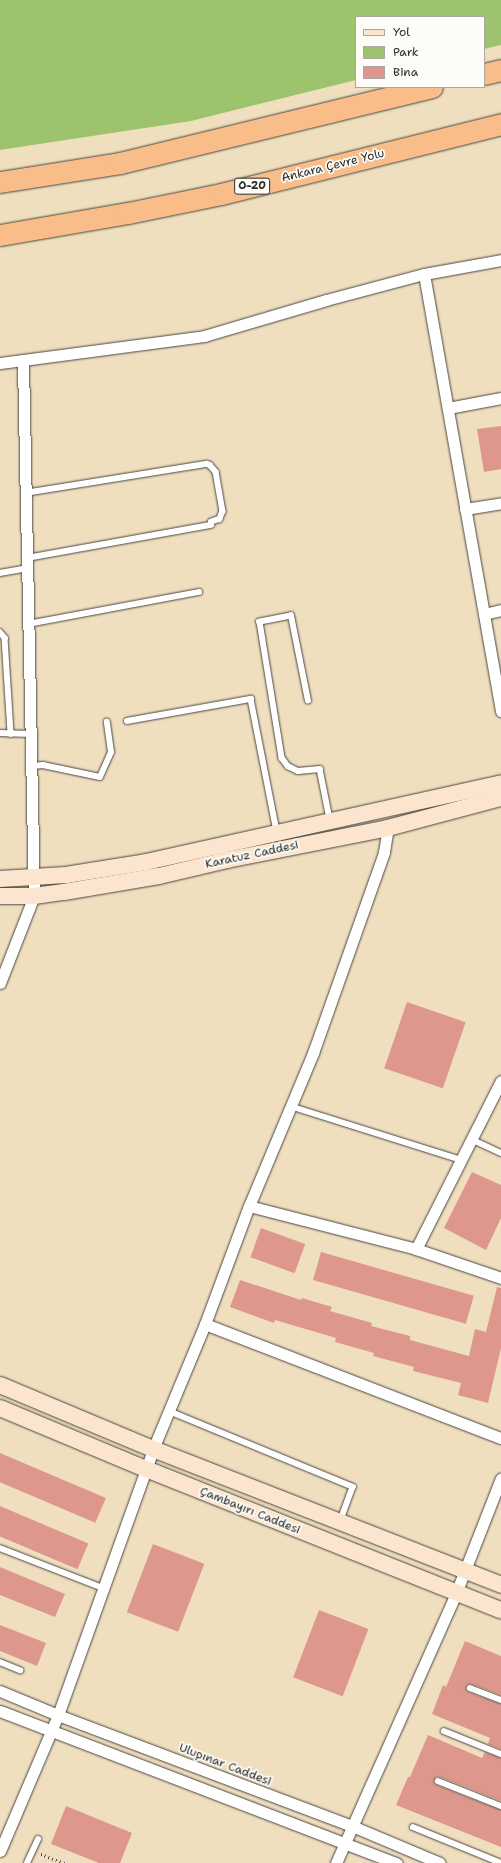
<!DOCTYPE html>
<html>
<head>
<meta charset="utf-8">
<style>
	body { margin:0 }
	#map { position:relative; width:501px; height:1863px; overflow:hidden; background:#f0dfbf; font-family:"Shantell Sans",sans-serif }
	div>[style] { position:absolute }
	.green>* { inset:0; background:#9ec36d }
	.building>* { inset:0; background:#de978d; transform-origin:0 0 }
	.path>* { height:2.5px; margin-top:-1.25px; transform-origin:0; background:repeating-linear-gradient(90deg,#494641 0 1px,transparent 0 4px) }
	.roads { filter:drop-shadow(0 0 1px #494641) drop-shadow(0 0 1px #494641) }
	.lane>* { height:5.5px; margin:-2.75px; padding:0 2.75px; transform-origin:2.75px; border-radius:2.75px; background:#fff }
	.street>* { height:11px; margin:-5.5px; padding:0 5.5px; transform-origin:5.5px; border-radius:5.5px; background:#fff }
	.secondary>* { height:16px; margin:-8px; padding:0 8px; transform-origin:8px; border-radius:8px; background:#fce5cf }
	.highway>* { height:21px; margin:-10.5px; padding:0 10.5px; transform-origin:10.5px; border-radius:10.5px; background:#f8bd88 }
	span { translate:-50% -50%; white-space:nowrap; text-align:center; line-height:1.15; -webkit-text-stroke:3.5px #fdfcf7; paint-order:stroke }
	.shield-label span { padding:1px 3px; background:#fdfcf7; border:1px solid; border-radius:3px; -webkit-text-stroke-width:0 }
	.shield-label { font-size:11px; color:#2b2b2b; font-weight:700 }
	.street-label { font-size:12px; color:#2b2b2b }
	.legend { position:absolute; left:355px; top:16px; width:130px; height:72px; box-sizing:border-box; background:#fdfcf7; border:1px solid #a9a8a5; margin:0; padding:5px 7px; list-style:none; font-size:12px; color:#2b2b2b }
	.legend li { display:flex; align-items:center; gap:8px; height:20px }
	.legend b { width:20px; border:1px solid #a9a8a5 }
</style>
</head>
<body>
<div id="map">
	<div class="green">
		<div style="clip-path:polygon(0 0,501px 0,501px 45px,484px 49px,484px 17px,356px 17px,356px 80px,191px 121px,0 150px)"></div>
	</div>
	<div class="building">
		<div style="clip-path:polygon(501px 426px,501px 469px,484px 472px,477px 429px)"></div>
		<div style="left:407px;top:1002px;width:62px;height:70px;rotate:19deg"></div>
		<div style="clip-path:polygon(472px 1172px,501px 1185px,501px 1218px,486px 1250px,444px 1228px)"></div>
		<div style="left:261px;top:1228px;width:47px;height:31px;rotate:20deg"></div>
		<div style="left:321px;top:1252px;width:159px;height:29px;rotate:16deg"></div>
		<div style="clip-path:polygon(240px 1280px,301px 1300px,302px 1298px,332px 1307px,330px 1311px,372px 1323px,371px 1326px,410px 1336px,410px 1340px,469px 1356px,475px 1329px,486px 1332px,497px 1287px,501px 1288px,501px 1348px,488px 1403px,458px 1395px,461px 1383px,413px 1371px,414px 1367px,373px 1356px,374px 1353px,335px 1342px,336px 1338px,275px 1320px,274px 1323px,230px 1307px)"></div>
		<div style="left:0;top:1453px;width:115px;height:27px;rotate:23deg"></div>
		<div style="left:0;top:1506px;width:96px;height:28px;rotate:23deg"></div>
		<div style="left:153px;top:1544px;width:55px;height:73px;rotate:21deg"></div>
		<div style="clip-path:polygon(0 1567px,65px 1594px,55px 1617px,0 1595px)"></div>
		<div style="left:319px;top:1610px;width:53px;height:72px;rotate:21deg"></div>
		<div style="clip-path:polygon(0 1625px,46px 1643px,37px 1666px,0 1651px)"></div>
		<div style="clip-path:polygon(465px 1641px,501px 1656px,501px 1695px,471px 1684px,467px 1685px,466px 1688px,468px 1692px,501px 1704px,501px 1749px,488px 1744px,490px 1738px,432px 1714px,443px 1685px,446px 1687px)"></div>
		<div style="clip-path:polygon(428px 1735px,482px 1758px,485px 1752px,501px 1758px,501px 1801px,440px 1777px,436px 1777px,434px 1781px,436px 1785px,501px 1810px,501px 1847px,396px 1805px,408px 1777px,410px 1777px)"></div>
		<div style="clip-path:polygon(66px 1806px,132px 1833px,120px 1863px,99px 1863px,51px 1844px)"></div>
	</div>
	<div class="path">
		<div style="left:41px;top:1854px;width:26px;rotate:21deg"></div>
	</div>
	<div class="roads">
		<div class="lane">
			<div style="left:25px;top:493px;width:184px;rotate:-9.1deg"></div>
			<div style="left:207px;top:464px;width:3px;rotate:18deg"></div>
			<div style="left:210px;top:465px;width:9px;rotate:49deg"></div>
			<div style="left:216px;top:472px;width:40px;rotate:80deg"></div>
			<div style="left:223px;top:511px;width:9px;rotate:111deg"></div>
			<div style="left:220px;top:519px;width:9px;rotate:159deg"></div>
			<div style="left:27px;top:558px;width:187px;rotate:-10.2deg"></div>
			<div style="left:0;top:573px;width:27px;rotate:-10deg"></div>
			<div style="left:28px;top:624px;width:174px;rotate:-10.6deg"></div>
			<div style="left:0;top:632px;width:8px;rotate:50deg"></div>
			<div style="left:5px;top:638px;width:96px;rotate:86.4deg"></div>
			<div style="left:308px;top:701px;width:87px;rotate:-101.3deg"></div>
			<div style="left:291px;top:616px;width:32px;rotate:169deg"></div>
			<div style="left:260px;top:622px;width:138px;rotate:80.8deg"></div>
			<div style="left:282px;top:758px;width:10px;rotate:53deg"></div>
			<div style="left:288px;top:766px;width:11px;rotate:27deg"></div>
			<div style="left:298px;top:771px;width:22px;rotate:-5deg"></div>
			<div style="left:320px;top:769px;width:51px;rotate:78.7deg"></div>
			<div style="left:127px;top:721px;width:126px;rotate:-10.1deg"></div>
			<div style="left:251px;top:699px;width:136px;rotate:78.9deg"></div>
			<div style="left:0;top:733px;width:31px;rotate:2deg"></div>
			<div style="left:32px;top:766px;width:11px;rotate:-5deg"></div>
			<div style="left:43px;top:765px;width:58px;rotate:11.9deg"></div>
			<div style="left:100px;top:777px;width:27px;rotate:-66deg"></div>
			<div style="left:111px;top:752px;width:30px;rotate:-98deg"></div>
			<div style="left:290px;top:1106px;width:179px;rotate:17.5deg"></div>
			<div style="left:471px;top:1139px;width:33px;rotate:25deg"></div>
			<div style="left:169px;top:1411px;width:199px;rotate:22.4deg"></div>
			<div style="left:353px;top:1487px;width:37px;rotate:110deg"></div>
			<div style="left:0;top:1548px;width:110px;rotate:21.2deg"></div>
			<div style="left:0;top:1662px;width:22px;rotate:22deg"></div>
			<div style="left:470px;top:1688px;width:33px;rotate:21deg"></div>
			<div style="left:444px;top:1731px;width:61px;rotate:22deg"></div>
			<div style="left:438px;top:1781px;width:68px;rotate:21.6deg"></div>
			<div style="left:413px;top:1827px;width:95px;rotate:22.2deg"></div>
			<div style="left:27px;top:1863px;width:26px;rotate:-65deg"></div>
		</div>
		<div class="street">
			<div style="left:424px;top:274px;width:444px;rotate:80deg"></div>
			<div style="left:0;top:363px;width:206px;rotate:-7.5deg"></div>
			<div style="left:204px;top:336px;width:127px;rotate:-16.4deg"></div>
			<div style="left:326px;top:300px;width:101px;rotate:-14.9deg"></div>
			<div style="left:424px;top:274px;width:78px;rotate:-10.3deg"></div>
			<div style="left:448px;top:408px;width:54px;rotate:-10.7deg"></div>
			<div style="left:465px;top:509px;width:36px;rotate:-9deg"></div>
			<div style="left:484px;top:614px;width:17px;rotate:-13deg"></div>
			<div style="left:0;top:983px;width:93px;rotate:-68.7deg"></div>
			<div style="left:34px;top:896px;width:536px;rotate:-91.18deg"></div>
			<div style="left:249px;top:1206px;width:172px;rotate:14.4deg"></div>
			<div style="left:416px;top:1249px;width:90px;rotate:18.8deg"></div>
			<div style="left:416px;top:1249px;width:188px;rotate:-63.2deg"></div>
			<div style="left:205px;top:1324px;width:317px;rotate:21.1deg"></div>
			<div style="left:0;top:1691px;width:63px;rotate:22.5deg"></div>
			<div style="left:58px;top:1715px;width:314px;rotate:20.7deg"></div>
			<div style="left:352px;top:1826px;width:95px;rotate:22.8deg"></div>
			<div style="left:0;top:1711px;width:425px;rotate:21deg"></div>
			<div style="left:0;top:1851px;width:148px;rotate:-66.9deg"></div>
			<div style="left:58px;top:1715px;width:282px;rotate:-70.3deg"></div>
			<div style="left:153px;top:1449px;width:135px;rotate:-67.4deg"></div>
			<div style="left:205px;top:1324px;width:126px;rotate:-69.6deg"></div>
			<div style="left:249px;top:1206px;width:166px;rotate:-67.3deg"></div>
			<div style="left:313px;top:1053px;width:213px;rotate:-70.5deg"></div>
			<div style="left:384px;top:852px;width:24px;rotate:-81deg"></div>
			<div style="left:336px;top:1863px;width:295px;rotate:-66deg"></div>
			<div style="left:456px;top:1593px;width:123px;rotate:-68.6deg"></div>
		</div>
		<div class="secondary">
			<div style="left:0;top:879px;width:66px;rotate:-3.5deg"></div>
			<div style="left:66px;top:875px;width:81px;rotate:-9.2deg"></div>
			<div style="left:146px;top:862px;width:364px;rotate:-12.5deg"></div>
			<div style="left:0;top:896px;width:34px"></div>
			<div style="left:34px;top:896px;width:30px;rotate:-8deg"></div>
			<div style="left:64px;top:892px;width:96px;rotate:-9.6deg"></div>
			<div style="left:159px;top:876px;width:70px;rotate:-13.2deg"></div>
			<div style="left:227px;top:860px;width:164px;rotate:-11.2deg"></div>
			<div style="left:388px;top:828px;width:117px;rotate:-14.9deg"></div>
			<div style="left:0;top:1385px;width:166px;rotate:22.7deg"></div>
			<div style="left:153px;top:1449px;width:374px;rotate:21.3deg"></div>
			<div style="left:0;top:1408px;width:158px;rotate:22.7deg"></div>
			<div style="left:146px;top:1469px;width:382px;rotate:21.7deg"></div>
		</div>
		<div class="highway">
			<div style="left:484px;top:74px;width:17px;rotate:-13deg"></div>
			<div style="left:0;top:182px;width:121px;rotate:-9deg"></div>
			<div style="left:120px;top:163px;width:321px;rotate:-13.7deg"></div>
			<div style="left:0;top:235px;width:130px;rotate:-9.8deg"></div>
			<div style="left:128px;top:213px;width:95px;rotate:-11.5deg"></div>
			<div style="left:221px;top:194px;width:289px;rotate:-14deg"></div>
		</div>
	</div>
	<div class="shield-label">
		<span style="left:252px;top:186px">O-20</span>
	</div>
	<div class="street-label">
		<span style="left:333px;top:166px;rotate:-14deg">Ankara Çevre Yolu</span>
		<span style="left:252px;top:855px;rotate:-12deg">Karatuz Caddesi</span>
		<span style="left:250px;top:1511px;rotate:22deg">Çambayırı Caddesi</span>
		<span style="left:225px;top:1765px;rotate:21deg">Ulupınar Caddesi</span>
	</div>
	<ul class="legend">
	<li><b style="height:5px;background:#fce5cf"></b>Yol</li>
	<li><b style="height:11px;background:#9ec36d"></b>Park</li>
	<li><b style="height:11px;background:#de978d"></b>Bina</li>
	</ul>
</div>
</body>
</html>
